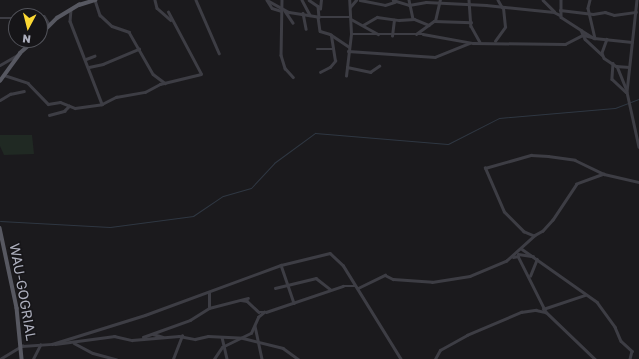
<!DOCTYPE html>
<html>
<head>
<meta charset="utf-8">
<style>
	body { margin:0 }
	#map { position:relative; width:639px; height:359px; overflow:hidden; background:#1b1a1d; font-family:"Golos Text",sans-serif }
	div>[style] { position:absolute }
	.green>* { inset:0; background:#202923 }
	.stream>* { height:1px; margin:-0.5px; padding:0 0.5px; transform-origin:0.5px; border-radius:0.5px; background:#2f3742 }
	.minor>* { height:2.5px; margin:-1.25px; padding:0 1.25px; transform-origin:1.25px; border-radius:1.25px; background:#3d3d44 }
	.major>* { height:3.5px; margin:-1.75px; padding:0 1.75px; transform-origin:1.75px; border-radius:1.75px; background:#575861 }
	span { translate:-50% -50%; white-space:nowrap; text-align:center; line-height:1.15; -webkit-text-stroke:3px #161518; paint-order:stroke }
	.street-label { font-size:14px; color:#adafbd }
	.north { position:absolute; left:8px; top:8px; width:40px; height:40px; box-sizing:border-box; background:#161518; border:1px solid #52535a; border-radius:50%; rotate:187deg; font-size:11px; font-weight:700; line-height:16px; text-align:center; color:#adafbd }
	.north::after { content:''; display:block; margin:auto; width:14px; height:18px; background:#fbd834; clip-path:polygon(50% 0,100% 100%,50% 72%,0 100%) }
</style>
</head>
<body>
<div id="map">
	<div class="green">
		<div style="clip-path:polygon(0 135px,32px 135px,34px 154px,4px 155px,0 146px)"></div>
	</div>
	<div class="stream">
		<div style="left:0;top:221px;width:110px;rotate:3.1deg"></div>
		<div style="left:110px;top:227px;width:84px;rotate:-7.5deg"></div>
		<div style="left:193px;top:216px;width:36px;rotate:-34deg"></div>
		<div style="left:223px;top:196px;width:29px;rotate:-16deg"></div>
		<div style="left:251px;top:188px;width:34px;rotate:-47deg"></div>
		<div style="left:274px;top:163px;width:51px;rotate:-36.2deg"></div>
		<div style="left:315px;top:133px;width:133px;rotate:4.7deg"></div>
		<div style="left:448px;top:144px;width:57px;rotate:-27deg"></div>
		<div style="left:499px;top:118px;width:116px;rotate:-4.9deg"></div>
		<div style="left:615px;top:108px;width:26px;rotate:-21deg"></div>
	</div>
	<div class="minor">
		<div style="left:95px;top:0;width:16px;rotate:72deg"></div>
		<div style="left:100px;top:15px;width:16px;rotate:43deg"></div>
		<div style="left:112px;top:26px;width:18px;rotate:19deg"></div>
		<div style="left:129px;top:32px;width:48px;rotate:60.3deg"></div>
		<div style="left:153px;top:74px;width:15px;rotate:37deg"></div>
		<div style="left:155px;top:0;width:8px;rotate:76deg"></div>
		<div style="left:157px;top:8px;width:18px;rotate:41deg"></div>
		<div style="left:196px;top:0;width:58px;rotate:66.5deg"></div>
		<div style="left:267px;top:0;width:25px;rotate:29deg"></div>
		<div style="left:289px;top:12px;width:30px;rotate:9deg"></div>
		<div style="left:319px;top:17px;width:31px"></div>
		<div style="left:267px;top:0;width:9px;rotate:58deg"></div>
		<div style="left:272px;top:8px;width:9px;rotate:18deg"></div>
		<div style="left:282px;top:0;width:55px;rotate:91deg"></div>
		<div style="left:281px;top:55px;width:14px;rotate:73deg"></div>
		<div style="left:285px;top:68px;width:12px;rotate:48deg"></div>
		<div style="left:302px;top:0;width:17px;rotate:62deg"></div>
		<div style="left:309px;top:0;width:11px;rotate:34deg"></div>
		<div style="left:318px;top:6px;width:11px;rotate:85deg"></div>
		<div style="left:360px;top:0;width:25px;rotate:11deg"></div>
		<div style="left:385px;top:5px;width:10px;rotate:-17deg"></div>
		<div style="left:393px;top:0;width:17px;rotate:17deg"></div>
		<div style="left:409px;top:5px;width:17px;rotate:-10deg"></div>
		<div style="left:426px;top:2px;width:60px;rotate:2.9deg"></div>
		<div style="left:486px;top:5px;width:68px;rotate:5.9deg"></div>
		<div style="left:554px;top:12px;width:7px;rotate:27deg"></div>
		<div style="left:409px;top:0;width:19px;rotate:78deg"></div>
		<div style="left:469px;top:0;width:26px;rotate:86deg"></div>
		<div style="left:471px;top:26px;width:18px;rotate:61deg"></div>
		<div style="left:498px;top:0;width:8px;rotate:60deg"></div>
		<div style="left:543px;top:0;width:16px;rotate:45deg"></div>
		<div style="left:561px;top:0;width:17px;rotate:90deg"></div>
		<div style="left:561px;top:17px;width:24px;rotate:33deg"></div>
		<div style="left:581px;top:30px;width:10px;rotate:66deg"></div>
		<div style="left:585px;top:39px;width:23px;rotate:43deg"></div>
		<div style="left:590px;top:0;width:8px;rotate:104deg"></div>
		<div style="left:588px;top:8px;width:31px;rotate:77deg"></div>
		<div style="left:637px;top:0;width:93px;rotate:96.2deg"></div>
		<div style="left:627px;top:92px;width:56px;rotate:77.7deg"></div>
		<div style="left:350px;top:7px;width:9px;rotate:-49deg"></div>
		<div style="left:320px;top:9px;width:9px;rotate:-84deg"></div>
		<div style="left:71px;top:10px;width:11px;rotate:95deg"></div>
		<div style="left:70px;top:21px;width:89px;rotate:68.9deg"></div>
		<div style="left:560px;top:10px;width:33px;rotate:7deg"></div>
		<div style="left:593px;top:14px;width:12px;rotate:-9deg"></div>
		<div style="left:605px;top:12px;width:9px;rotate:18deg"></div>
		<div style="left:614px;top:15px;width:22px;rotate:-8deg"></div>
		<div style="left:285px;top:11px;width:14px;rotate:56deg"></div>
		<div style="left:303px;top:13px;width:16px;rotate:79deg"></div>
		<div style="left:29px;top:16px;width:15px"></div>
		<div style="left:44px;top:16px;width:9px;rotate:58deg"></div>
		<div style="left:318px;top:17px;width:14px;rotate:82deg"></div>
		<div style="left:320px;top:31px;width:10px;rotate:17deg"></div>
		<div style="left:330px;top:34px;width:23px;rotate:34deg"></div>
		<div style="left:0;top:18px;width:16px"></div>
		<div style="left:351px;top:19px;width:31px;rotate:29deg"></div>
		<div style="left:435px;top:21px;width:22px;rotate:-77deg"></div>
		<div style="left:363px;top:25px;width:16px;rotate:-30deg"></div>
		<div style="left:377px;top:17px;width:22px;rotate:8deg"></div>
		<div style="left:399px;top:20px;width:15px;rotate:-4deg"></div>
		<div style="left:414px;top:19px;width:16px;rotate:22deg"></div>
		<div style="left:581px;top:30px;width:15px;rotate:32deg"></div>
		<div style="left:594px;top:38px;width:38px;rotate:6deg"></div>
		<div style="left:351px;top:34px;width:72px"></div>
		<div style="left:423px;top:34px;width:51px;rotate:10.2deg"></div>
		<div style="left:473px;top:43px;width:92px;rotate:0.6deg"></div>
		<div style="left:565px;top:44px;width:20px;rotate:-27deg"></div>
		<div style="left:583px;top:35px;width:9px;rotate:13deg"></div>
		<div style="left:416px;top:34px;width:22px;rotate:-36deg"></div>
		<div style="left:434px;top:21px;width:37px;rotate:2deg"></div>
		<div style="left:392px;top:36px;width:16px;rotate:-83deg"></div>
		<div style="left:607px;top:39px;width:15px;rotate:110deg"></div>
		<div style="left:602px;top:53px;width:5px;rotate:68deg"></div>
		<div style="left:604px;top:58px;width:14px;rotate:34deg"></div>
		<div style="left:616px;top:66px;width:13px;rotate:4deg"></div>
		<div style="left:495px;top:41px;width:17px;rotate:-54deg"></div>
		<div style="left:505px;top:27px;width:19px;rotate:-96deg"></div>
		<div style="left:317px;top:49px;width:15px"></div>
		<div style="left:348px;top:51px;width:87px;rotate:3.9deg"></div>
		<div style="left:435px;top:57px;width:37px;rotate:-22deg"></div>
		<div style="left:86px;top:59px;width:9px;rotate:-21deg"></div>
		<div style="left:613px;top:63px;width:16px;rotate:94deg"></div>
		<div style="left:612px;top:79px;width:19px;rotate:43deg"></div>
		<div style="left:0;top:65px;width:20px;rotate:-30deg"></div>
		<div style="left:617px;top:66px;width:24px;rotate:68deg"></div>
		<div style="left:89px;top:67px;width:14px;rotate:-12deg"></div>
		<div style="left:103px;top:64px;width:39px;rotate:-23deg"></div>
		<div style="left:347px;top:67px;width:24px;rotate:12deg"></div>
		<div style="left:370px;top:72px;width:11px;rotate:-34deg"></div>
		<div style="left:320px;top:72px;width:11px;rotate:-27deg"></div>
		<div style="left:330px;top:67px;width:8px;rotate:-50deg"></div>
		<div style="left:335px;top:61px;width:26px;rotate:-99deg"></div>
		<div style="left:4px;top:75px;width:25px;rotate:18deg"></div>
		<div style="left:28px;top:83px;width:29px;rotate:46deg"></div>
		<div style="left:48px;top:104px;width:12px;rotate:-9deg"></div>
		<div style="left:60px;top:102px;width:16px;rotate:22deg"></div>
		<div style="left:75px;top:108px;width:27px;rotate:-8deg"></div>
		<div style="left:102px;top:104px;width:16px;rotate:-27deg"></div>
		<div style="left:116px;top:97px;width:29px;rotate:-10deg"></div>
		<div style="left:145px;top:92px;width:17px;rotate:-28deg"></div>
		<div style="left:160px;top:84px;width:42px;rotate:-13.7deg"></div>
		<div style="left:201px;top:74px;width:70px;rotate:-118deg"></div>
		<div style="left:346px;top:76px;width:42px;rotate:-83.2deg"></div>
		<div style="left:351px;top:34px;width:34px;rotate:-93deg"></div>
		<div style="left:0;top:100px;width:12px;rotate:-31deg"></div>
		<div style="left:10px;top:94px;width:14px;rotate:-12deg"></div>
		<div style="left:49px;top:115px;width:16px;rotate:-15deg"></div>
		<div style="left:64px;top:111px;width:7px;rotate:-45deg"></div>
		<div style="left:604px;top:174px;width:29px;rotate:160deg"></div>
		<div style="left:577px;top:184px;width:43px;rotate:123.7deg"></div>
		<div style="left:553px;top:220px;width:15px;rotate:132deg"></div>
		<div style="left:543px;top:231px;width:10px;rotate:151deg"></div>
		<div style="left:534px;top:236px;width:11px;rotate:-158deg"></div>
		<div style="left:524px;top:232px;width:28px;rotate:-135deg"></div>
		<div style="left:504px;top:212px;width:48px;rotate:-113.4deg"></div>
		<div style="left:485px;top:168px;width:48px;rotate:-15.8deg"></div>
		<div style="left:531px;top:155px;width:17px;rotate:3deg"></div>
		<div style="left:548px;top:156px;width:27px;rotate:8deg"></div>
		<div style="left:575px;top:160px;width:32px;rotate:26deg"></div>
		<div style="left:604px;top:174px;width:36px;rotate:13deg"></div>
		<div style="left:522px;top:249px;width:92px;rotate:35.2deg"></div>
		<div style="left:597px;top:302px;width:31px;rotate:54deg"></div>
		<div style="left:615px;top:327px;width:15px;rotate:67deg"></div>
		<div style="left:621px;top:341px;width:15px;rotate:42deg"></div>
		<div style="left:632px;top:351px;width:8px;rotate:104deg"></div>
		<div style="left:518px;top:254px;width:15px;rotate:8deg"></div>
		<div style="left:513px;top:257px;width:5px;rotate:-11deg"></div>
		<div style="left:518px;top:256px;width:63px;rotate:63.4deg"></div>
		<div style="left:546px;top:312px;width:68px;rotate:43.8deg"></div>
		<div style="left:281px;top:265px;width:40px;rotate:71.1deg"></div>
		<div style="left:530px;top:276px;width:18px;rotate:-68deg"></div>
		<div style="left:275px;top:288px;width:42px;rotate:-13.7deg"></div>
		<div style="left:316px;top:278px;width:18px;rotate:38deg"></div>
		<div style="left:358px;top:288px;width:30px;rotate:-26deg"></div>
		<div style="left:385px;top:275px;width:9px;rotate:27deg"></div>
		<div style="left:393px;top:279px;width:39px;rotate:4deg"></div>
		<div style="left:432px;top:282px;width:38px;rotate:-9deg"></div>
		<div style="left:470px;top:276px;width:39px;rotate:-23deg"></div>
		<div style="left:506px;top:261px;width:38px;rotate:-42deg"></div>
		<div style="left:241px;top:300px;width:6px;rotate:9deg"></div>
		<div style="left:247px;top:301px;width:16px;rotate:43deg"></div>
		<div style="left:259px;top:312px;width:7px"></div>
		<div style="left:266px;top:312px;width:81px;rotate:-18.7deg"></div>
		<div style="left:343px;top:286px;width:12px"></div>
		<div style="left:209px;top:308px;width:15px;rotate:-90deg"></div>
		<div style="left:543px;top:309px;width:44px;rotate:-18.4deg"></div>
		<div style="left:255px;top:326px;width:34px;rotate:78deg"></div>
		<div style="left:153px;top:334px;width:10px;rotate:17deg"></div>
		<div style="left:143px;top:337px;width:50px;rotate:-19.9deg"></div>
		<div style="left:190px;top:320px;width:22px;rotate:-32deg"></div>
		<div style="left:209px;top:308px;width:40px;rotate:-14.4deg"></div>
		<div style="left:222px;top:337px;width:23px;rotate:77deg"></div>
		<div style="left:74px;top:343px;width:21px;rotate:28deg"></div>
		<div style="left:93px;top:353px;width:24px;rotate:15deg"></div>
		<div style="left:55px;top:344px;width:60px;rotate:-7.7deg"></div>
		<div style="left:114px;top:336px;width:18px;rotate:13deg"></div>
		<div style="left:132px;top:340px;width:47px;rotate:-4.9deg"></div>
		<div style="left:179px;top:336px;width:16px;rotate:11deg"></div>
		<div style="left:195px;top:339px;width:13px;rotate:-13deg"></div>
		<div style="left:208px;top:336px;width:35px;rotate:3deg"></div>
		<div style="left:243px;top:338px;width:41px;rotate:14deg"></div>
		<div style="left:283px;top:348px;width:19px;rotate:36deg"></div>
		<div style="left:0;top:359px;width:26px;rotate:-31deg"></div>
		<div style="left:22px;top:346px;width:30px;rotate:-4deg"></div>
		<div style="left:52px;top:344px;width:97px;rotate:-17.3deg"></div>
		<div style="left:145px;top:315px;width:145px;rotate:-20.2deg"></div>
		<div style="left:281px;top:265px;width:50px;rotate:-13.8deg"></div>
		<div style="left:330px;top:253px;width:18px;rotate:43deg"></div>
		<div style="left:343px;top:265px;width:110px;rotate:58.3deg"></div>
		<div style="left:33px;top:359px;width:16px;rotate:-63deg"></div>
		<div style="left:173px;top:359px;width:25px;rotate:-69deg"></div>
		<div style="left:214px;top:359px;width:14px;rotate:-56deg"></div>
		<div style="left:222px;top:347px;width:32px;rotate:-26deg"></div>
		<div style="left:251px;top:333px;width:17px;rotate:-66deg"></div>
		<div style="left:258px;top:317px;width:8px;rotate:-40deg"></div>
		<div style="left:435px;top:359px;width:10px;rotate:-61deg"></div>
		<div style="left:440px;top:350px;width:31px;rotate:-29deg"></div>
		<div style="left:467px;top:335px;width:59px;rotate:-23.1deg"></div>
		<div style="left:521px;top:312px;width:15px;rotate:-8deg"></div>
		<div style="left:536px;top:310px;width:9px;rotate:13deg"></div>
	</div>
	<div class="major">
		<div style="left:40px;top:35px;width:24px;rotate:-45deg"></div>
		<div style="left:57px;top:18px;width:26px;rotate:-31deg"></div>
		<div style="left:79px;top:5px;width:17px;rotate:-17deg"></div>
		<div style="left:0;top:81px;width:34px;rotate:-54deg"></div>
		<div style="left:20px;top:53px;width:20px;rotate:-41deg"></div>
		<div style="left:0;top:228px;width:82px;rotate:78deg"></div>
		<div style="left:17px;top:308px;width:51px;rotate:84.4deg"></div>
	</div>
	<div class="street-label">
		<span style="left:23px;top:292px;rotate:80deg">WAU-GOGRIAL</span>
	</div>
	<div class="north">N</div>
</div>
</body>
</html>
